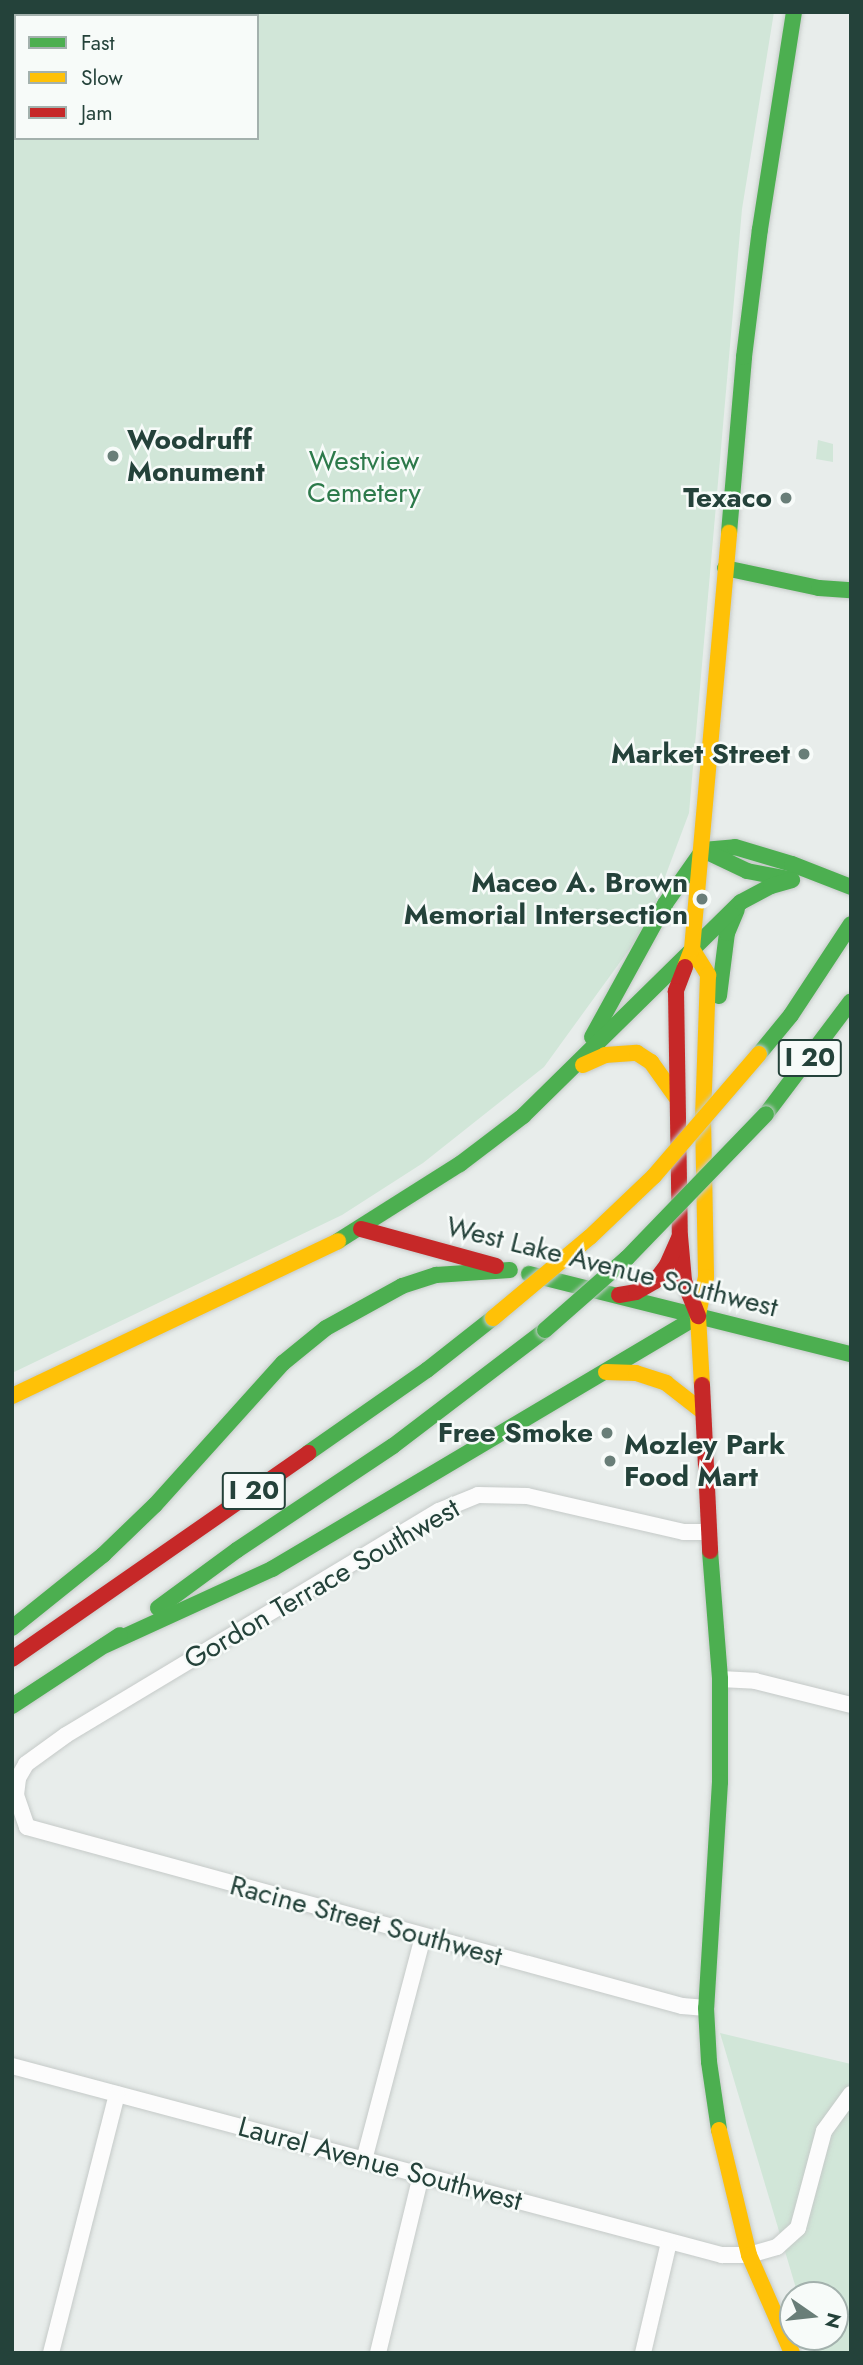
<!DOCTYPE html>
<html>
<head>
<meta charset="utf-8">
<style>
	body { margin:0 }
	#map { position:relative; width:863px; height:2365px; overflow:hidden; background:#e8edeb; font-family:Jost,sans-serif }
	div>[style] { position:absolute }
	.green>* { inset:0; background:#d1e6d8 }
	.roads { filter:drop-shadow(0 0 2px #c5cac8) drop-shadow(0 0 2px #c5cac8) }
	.street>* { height:16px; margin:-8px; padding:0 8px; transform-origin:8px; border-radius:8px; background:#fcfcfc }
	.fast>* { height:16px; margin:-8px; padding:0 8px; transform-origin:8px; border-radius:8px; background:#4caf50 }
	.slow>* { height:16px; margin:-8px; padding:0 8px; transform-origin:8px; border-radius:8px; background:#ffc107 }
	.jam>* { height:16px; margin:-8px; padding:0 8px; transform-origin:8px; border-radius:8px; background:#c62828 }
	.bridges { filter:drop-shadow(0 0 2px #c3ccc9) drop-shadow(0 0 2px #c3ccc9) }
	.fast-bridge>* { height:16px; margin:-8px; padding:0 8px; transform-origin:8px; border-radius:8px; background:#4caf50 }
	.slow-bridge>* { height:16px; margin:-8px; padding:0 8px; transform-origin:8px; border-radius:8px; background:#ffc107 }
	.dots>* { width:19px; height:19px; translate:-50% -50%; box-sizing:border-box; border:4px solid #f7fbf9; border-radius:50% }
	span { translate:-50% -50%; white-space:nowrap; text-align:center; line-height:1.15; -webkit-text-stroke:5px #f7fbf9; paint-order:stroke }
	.shield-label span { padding:2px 5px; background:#f7fbf9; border:2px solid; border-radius:5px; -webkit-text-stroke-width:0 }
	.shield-label { font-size:26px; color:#24423a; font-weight:700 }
	.poi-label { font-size:28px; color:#24423a; font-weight:700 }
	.left { translate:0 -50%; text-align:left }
	.right { translate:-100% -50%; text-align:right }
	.park-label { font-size:28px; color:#2d7a4b }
	.street-label { font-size:28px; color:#24423a }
	.frame { position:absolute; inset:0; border:14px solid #24423a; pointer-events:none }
	.legend { position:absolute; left:14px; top:14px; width:245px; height:126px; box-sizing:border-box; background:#f7fbf9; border:2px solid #a3b1ad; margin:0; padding:9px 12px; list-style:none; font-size:21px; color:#24423a }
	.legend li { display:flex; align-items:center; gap:14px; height:35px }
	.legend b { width:35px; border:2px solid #a3b1ad }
	.north { position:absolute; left:779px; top:2281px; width:70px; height:70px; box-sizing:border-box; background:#f7fbf9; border:2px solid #a3b1ad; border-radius:50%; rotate:104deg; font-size:19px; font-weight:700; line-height:28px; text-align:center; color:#24423a }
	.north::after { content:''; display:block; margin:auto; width:24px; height:32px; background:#697e78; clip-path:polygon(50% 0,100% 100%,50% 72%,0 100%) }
</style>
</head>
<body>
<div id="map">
	<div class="green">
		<div style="clip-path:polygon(evenodd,12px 12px,774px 12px,742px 209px,689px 813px,647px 925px,544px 1067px,423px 1163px,342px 1215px,12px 1373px,12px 12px,16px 16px,257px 16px,257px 138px,16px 138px,16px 16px)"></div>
		<div style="clip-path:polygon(818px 440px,833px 444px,833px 462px,816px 459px)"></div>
		<div style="clip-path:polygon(720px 2033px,851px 2064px,851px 2353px,818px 2353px,813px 2337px,835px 2337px,835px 2295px,798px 2295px)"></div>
	</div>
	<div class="roads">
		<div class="street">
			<div style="left:720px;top:1679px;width:35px;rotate:3deg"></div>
			<div style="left:755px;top:1681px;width:99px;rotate:14deg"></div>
			<div style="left:706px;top:2008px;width:24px;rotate:-175deg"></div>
			<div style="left:682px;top:2006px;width:679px;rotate:-164.72deg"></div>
			<div style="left:27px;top:1827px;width:34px;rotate:-109deg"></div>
			<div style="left:16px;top:1795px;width:17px;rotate:-83deg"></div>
			<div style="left:18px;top:1778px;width:16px;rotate:-60deg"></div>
			<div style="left:26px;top:1764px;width:49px;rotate:-35.9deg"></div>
			<div style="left:66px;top:1735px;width:435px;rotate:-31deg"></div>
			<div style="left:439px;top:1511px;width:42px;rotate:-22.3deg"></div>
			<div style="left:478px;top:1495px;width:49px;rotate:1.2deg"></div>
			<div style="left:527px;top:1496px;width:161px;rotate:12.9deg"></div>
			<div style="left:684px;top:1532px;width:25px"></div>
			<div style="left:12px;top:2066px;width:735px;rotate:14.91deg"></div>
			<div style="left:722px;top:2255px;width:27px"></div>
			<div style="left:749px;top:2255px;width:29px;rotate:-16deg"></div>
			<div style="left:777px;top:2247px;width:28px;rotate:-42deg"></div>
			<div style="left:798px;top:2228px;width:100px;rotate:-75deg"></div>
			<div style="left:824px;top:2131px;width:46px;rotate:-53.9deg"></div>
			<div style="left:364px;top:2160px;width:231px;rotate:-75.2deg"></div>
			<div style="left:51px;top:2353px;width:267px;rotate:-75.7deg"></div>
			<div style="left:378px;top:2353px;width:183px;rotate:-76.4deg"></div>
			<div style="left:643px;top:2353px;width:114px;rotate:-76.8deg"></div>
		</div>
		<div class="fast">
			<div style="left:729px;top:533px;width:177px;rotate:-85.1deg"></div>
			<div style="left:744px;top:357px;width:129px;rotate:-82.9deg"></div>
			<div style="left:760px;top:229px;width:220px;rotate:-81.1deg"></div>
			<div style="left:725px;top:568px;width:96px;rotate:12deg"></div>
			<div style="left:819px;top:588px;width:32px;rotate:4deg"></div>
			<div style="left:703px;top:850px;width:32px;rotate:-5deg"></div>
			<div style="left:735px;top:847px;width:59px;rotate:16.6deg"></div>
			<div style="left:792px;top:864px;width:63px;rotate:21.3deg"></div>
			<div style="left:703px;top:850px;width:49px;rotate:25.5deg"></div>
			<div style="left:747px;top:871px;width:43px;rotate:10.8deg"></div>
			<div style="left:719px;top:996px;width:64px;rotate:-82.8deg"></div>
			<div style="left:727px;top:933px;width:25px;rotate:-67deg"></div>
			<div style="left:592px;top:1037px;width:152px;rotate:-61.2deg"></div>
			<div style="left:665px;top:904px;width:66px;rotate:-54.9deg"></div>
			<div style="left:759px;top:1054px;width:50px;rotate:-50.6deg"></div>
			<div style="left:791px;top:1015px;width:109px;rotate:-56.6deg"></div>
			<div style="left:766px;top:1114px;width:141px;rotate:-53deg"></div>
			<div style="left:338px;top:1241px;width:144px;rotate:-32.3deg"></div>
			<div style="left:460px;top:1164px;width:79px;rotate:-37.3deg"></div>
			<div style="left:523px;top:1116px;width:305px;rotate:-44.5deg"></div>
			<div style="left:741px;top:902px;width:34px;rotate:-28deg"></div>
			<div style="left:771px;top:886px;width:22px;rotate:-16deg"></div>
			<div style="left:529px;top:1274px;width:332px;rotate:14deg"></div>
			<div style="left:308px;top:1453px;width:145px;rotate:-34.9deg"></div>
			<div style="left:427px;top:1370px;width:84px;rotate:-38.2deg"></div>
			<div style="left:710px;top:1551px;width:128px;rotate:85.5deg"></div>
			<div style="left:720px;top:1679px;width:103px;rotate:90deg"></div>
			<div style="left:720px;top:1782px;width:226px;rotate:93.5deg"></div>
			<div style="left:706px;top:2008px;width:54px;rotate:86.8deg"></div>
			<div style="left:709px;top:2062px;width:69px;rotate:81.6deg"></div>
			<div style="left:158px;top:1608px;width:98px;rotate:-36.3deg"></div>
			<div style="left:237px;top:1550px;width:187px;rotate:-33.7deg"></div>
			<div style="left:393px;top:1446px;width:191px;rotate:-37.3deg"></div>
			<div style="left:12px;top:1628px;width:117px;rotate:-38.7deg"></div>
			<div style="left:103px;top:1555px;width:72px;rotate:-43.9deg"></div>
			<div style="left:155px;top:1505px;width:191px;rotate:-48deg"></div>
			<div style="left:283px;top:1363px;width:55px;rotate:-39.1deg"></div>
			<div style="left:326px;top:1328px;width:87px;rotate:-28.9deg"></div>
			<div style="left:402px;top:1286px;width:36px;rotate:-18deg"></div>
			<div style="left:436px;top:1275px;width:74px;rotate:-3.9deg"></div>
			<div style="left:106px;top:1645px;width:183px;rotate:-24.6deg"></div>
			<div style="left:272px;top:1569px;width:495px;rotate:-30.7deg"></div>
			<div style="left:12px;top:1706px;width:129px;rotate:-33.3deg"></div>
		</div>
		<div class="slow">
			<div style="left:692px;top:949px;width:31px;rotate:58deg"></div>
			<div style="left:708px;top:975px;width:142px;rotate:92deg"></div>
			<div style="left:703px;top:1117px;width:160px;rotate:88.9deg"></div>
			<div style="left:706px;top:1277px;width:40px;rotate:102deg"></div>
			<div style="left:698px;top:1316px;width:69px;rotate:86.7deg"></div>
			<div style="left:685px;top:967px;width:19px;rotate:-69deg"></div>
			<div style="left:692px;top:949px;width:418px;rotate:-84.9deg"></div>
			<div style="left:583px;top:1065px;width:24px;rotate:-24deg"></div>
			<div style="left:605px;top:1055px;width:32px;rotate:-4deg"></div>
			<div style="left:637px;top:1053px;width:17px;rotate:33deg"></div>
			<div style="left:651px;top:1062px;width:43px;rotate:54.5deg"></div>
			<div style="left:606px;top:1372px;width:30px;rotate:2deg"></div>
			<div style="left:636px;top:1373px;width:32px;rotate:18deg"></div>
			<div style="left:666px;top:1383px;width:46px;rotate:37.9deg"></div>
			<div style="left:12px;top:1396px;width:361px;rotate:-25.4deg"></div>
			<div style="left:719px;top:2130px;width:129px;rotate:76.5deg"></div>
			<div style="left:749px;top:2255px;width:107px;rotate:66.3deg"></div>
		</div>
		<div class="jam">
			<div style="left:685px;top:967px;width:26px;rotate:111deg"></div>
			<div style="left:676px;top:991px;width:245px;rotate:89.1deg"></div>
			<div style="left:680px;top:1236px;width:45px;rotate:84.9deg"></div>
			<div style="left:684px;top:1281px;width:38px;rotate:68deg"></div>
			<div style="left:361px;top:1229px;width:140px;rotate:15.3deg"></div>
			<div style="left:619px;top:1295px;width:17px;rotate:-10deg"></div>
			<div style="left:636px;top:1292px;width:22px;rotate:-30deg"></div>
			<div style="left:655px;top:1281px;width:20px;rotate:-53deg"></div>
			<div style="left:667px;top:1265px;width:30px;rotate:-66deg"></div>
			<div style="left:702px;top:1385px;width:166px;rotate:87.2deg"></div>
			<div style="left:12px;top:1659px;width:361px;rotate:-34.8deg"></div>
		</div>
	</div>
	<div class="bridges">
		<div class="fast-bridge">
			<div style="left:545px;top:1330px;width:109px;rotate:-41.3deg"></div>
			<div style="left:627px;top:1258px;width:200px;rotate:-46deg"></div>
		</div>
		<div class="slow-bridge">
			<div style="left:493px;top:1318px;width:126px;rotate:-39.9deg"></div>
			<div style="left:590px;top:1237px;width:88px;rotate:-43.6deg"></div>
			<div style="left:654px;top:1176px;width:161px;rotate:-49.3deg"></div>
		</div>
	</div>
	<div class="dots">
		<div style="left:113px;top:456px;background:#697e78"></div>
		<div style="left:786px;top:498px;background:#697e78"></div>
		<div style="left:804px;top:754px;background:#697e78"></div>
		<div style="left:702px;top:899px;background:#697e78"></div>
		<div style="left:607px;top:1433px;background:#697e78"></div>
		<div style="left:610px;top:1461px;background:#697e78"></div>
	</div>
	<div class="shield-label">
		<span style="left:810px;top:1058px">I 20</span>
		<span style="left:254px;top:1491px">I 20</span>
	</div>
	<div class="poi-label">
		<span class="left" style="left:127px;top:456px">Woodruff<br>Monument</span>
		<span class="right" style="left:772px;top:498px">Texaco</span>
		<span class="right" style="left:790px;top:754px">Market Street</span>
		<span class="right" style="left:688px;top:899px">Maceo A. Brown<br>Memorial Intersection</span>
		<span class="right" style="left:593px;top:1433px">Free Smoke</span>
		<span class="left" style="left:624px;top:1461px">Mozley Park<br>Food Mart</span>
	</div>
	<div class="park-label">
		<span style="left:364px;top:477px">Westview<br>Cemetery</span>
	</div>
	<div class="street-label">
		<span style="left:612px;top:1267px;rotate:14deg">West Lake Avenue Southwest</span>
		<span style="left:322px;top:1584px;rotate:-30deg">Gordon Terrace Southwest</span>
		<span style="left:366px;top:1921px;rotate:15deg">Racine Street Southwest</span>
		<span style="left:380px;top:2164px;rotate:15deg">Laurel Avenue Southwest</span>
	</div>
	<div class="frame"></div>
	<ul class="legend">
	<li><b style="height:9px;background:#4caf50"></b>Fast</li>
	<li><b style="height:9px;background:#ffc107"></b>Slow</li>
	<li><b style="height:9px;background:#c62828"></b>Jam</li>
	</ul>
	<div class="north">N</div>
</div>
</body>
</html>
